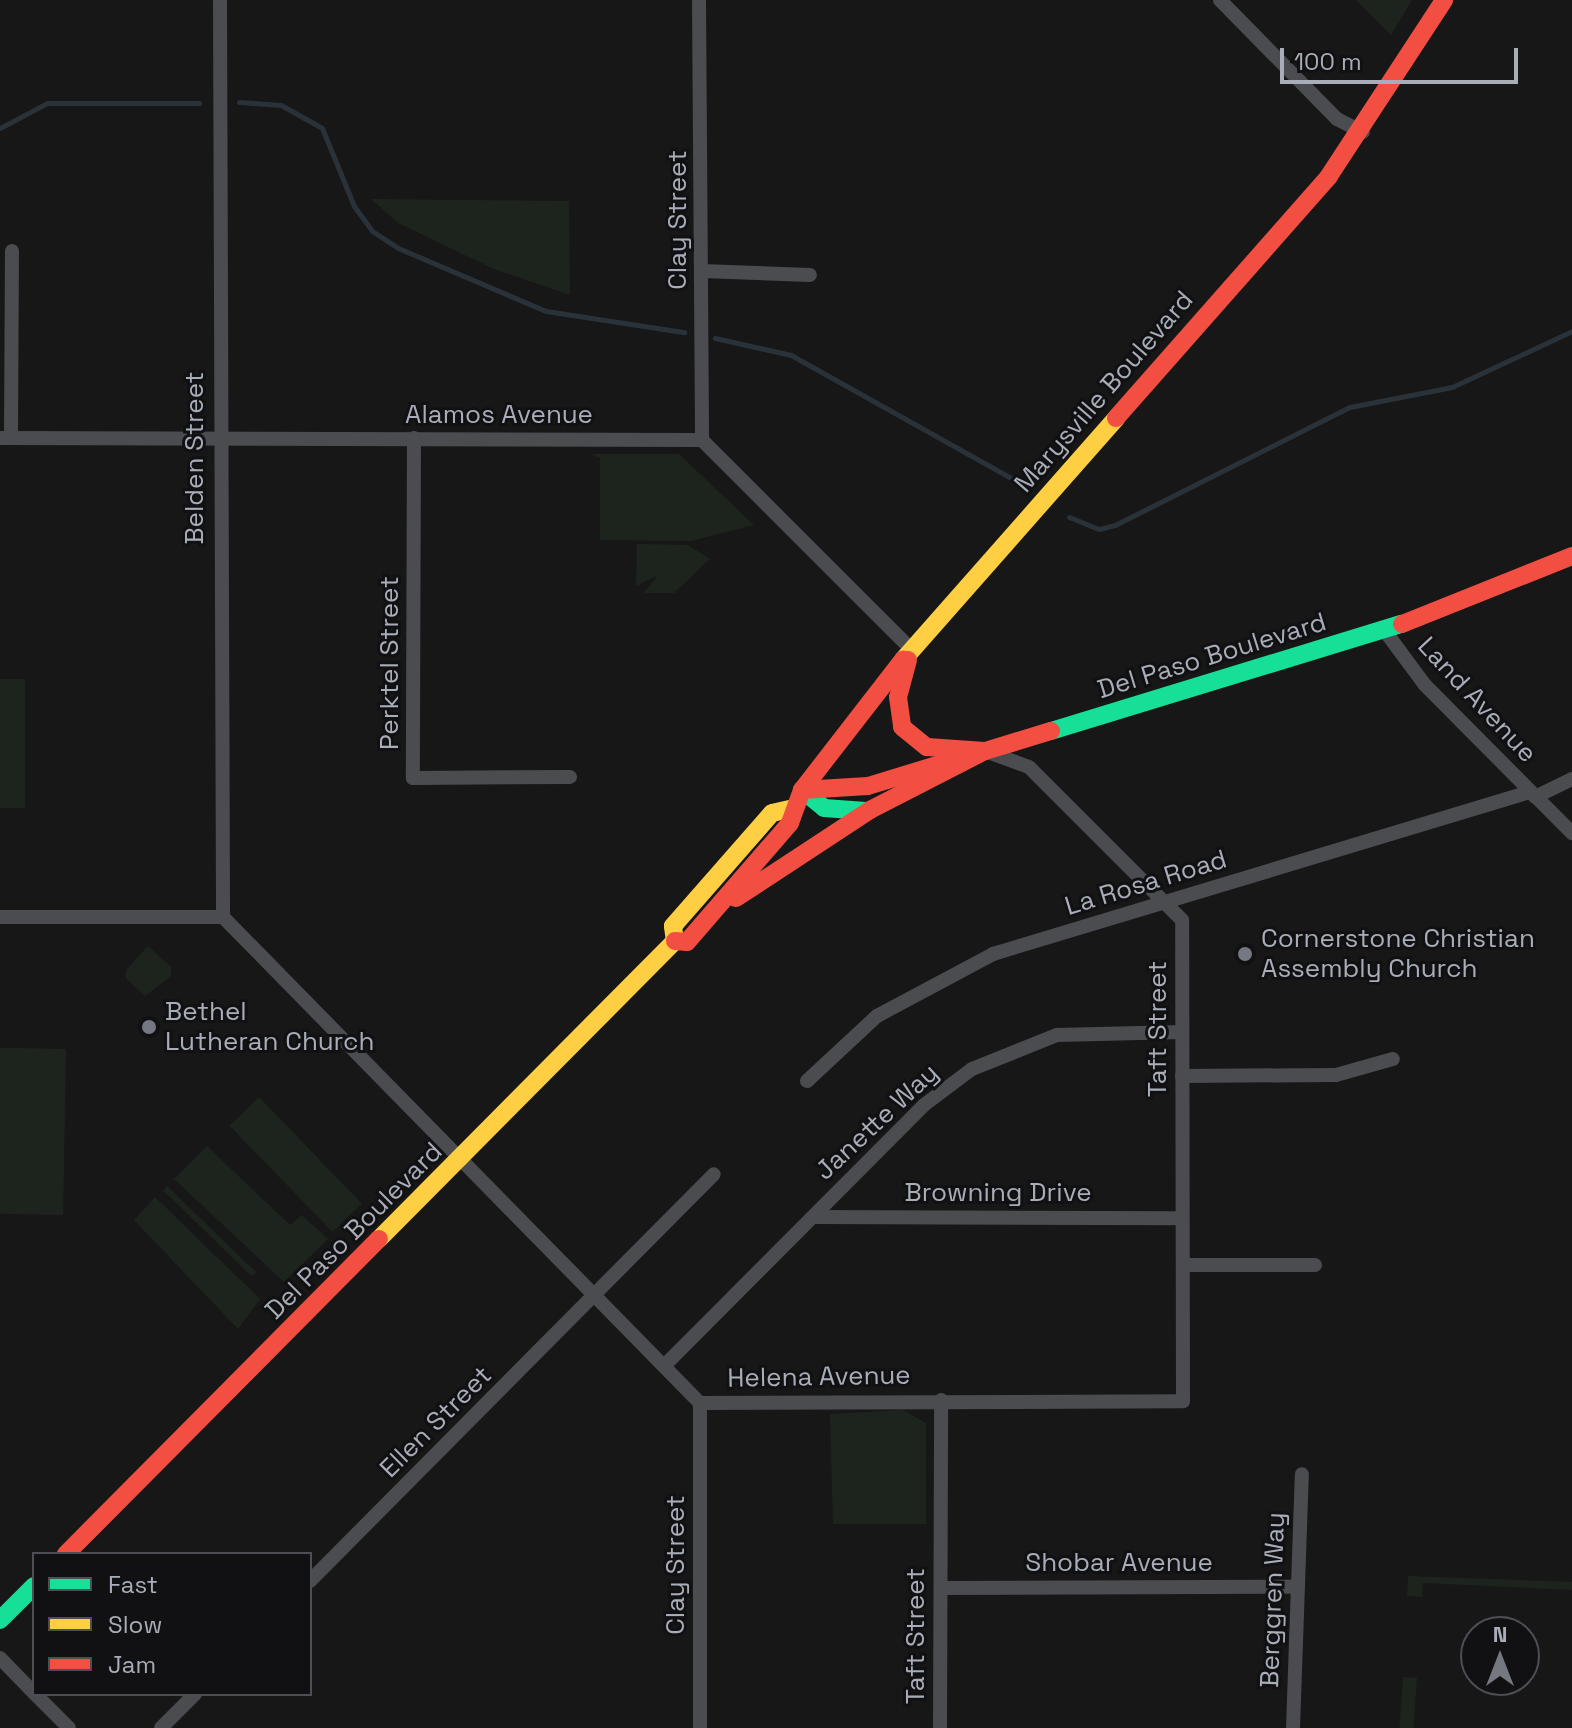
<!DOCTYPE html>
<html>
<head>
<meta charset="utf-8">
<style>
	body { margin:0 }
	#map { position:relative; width:1572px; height:1728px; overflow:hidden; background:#171717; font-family:"Space Grotesk",sans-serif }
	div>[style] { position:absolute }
	.green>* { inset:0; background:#1d241e; transform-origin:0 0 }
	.stream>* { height:5px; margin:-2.5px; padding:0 2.5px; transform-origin:2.5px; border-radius:2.5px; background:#2a3239 }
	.street>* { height:14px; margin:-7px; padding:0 7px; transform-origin:7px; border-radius:7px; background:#4b4c50 }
	.fast>* { height:18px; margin:-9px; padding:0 9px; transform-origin:9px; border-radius:9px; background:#16e098 }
	.slow>* { height:18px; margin:-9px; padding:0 9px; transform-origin:9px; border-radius:9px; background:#ffcf43 }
	.jam>* { height:18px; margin:-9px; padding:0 9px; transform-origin:9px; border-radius:9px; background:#f24e42 }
	.dots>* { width:22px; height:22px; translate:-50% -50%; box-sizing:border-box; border:4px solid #111113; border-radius:50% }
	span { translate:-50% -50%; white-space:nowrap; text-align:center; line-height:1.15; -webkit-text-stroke:6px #111113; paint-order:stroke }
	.street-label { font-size:26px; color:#a8adb8 }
	.poi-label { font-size:26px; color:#a8adb8 }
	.left { translate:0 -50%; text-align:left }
	.legend { position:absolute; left:32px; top:1552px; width:280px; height:144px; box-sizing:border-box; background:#111113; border:2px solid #4d4f55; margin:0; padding:10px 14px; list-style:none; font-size:24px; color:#a8adb8 }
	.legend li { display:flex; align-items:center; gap:16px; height:40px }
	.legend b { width:40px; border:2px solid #4d4f55 }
	.north { position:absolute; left:1460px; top:1616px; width:80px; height:80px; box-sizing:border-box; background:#111113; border:2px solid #4d4f55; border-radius:50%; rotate:0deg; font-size:22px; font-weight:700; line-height:32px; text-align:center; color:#a8adb8 }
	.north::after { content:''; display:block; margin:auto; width:28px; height:36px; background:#757880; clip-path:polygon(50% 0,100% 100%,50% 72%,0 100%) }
	.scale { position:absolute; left:1280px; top:48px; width:238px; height:36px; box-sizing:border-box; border:4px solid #a8adb8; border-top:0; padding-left:10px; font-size:24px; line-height:28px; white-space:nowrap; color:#a8adb8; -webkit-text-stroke:6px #111113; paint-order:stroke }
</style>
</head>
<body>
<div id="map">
	<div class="green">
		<div style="clip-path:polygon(1356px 0,1412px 0,1391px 35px)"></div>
		<div style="clip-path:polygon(371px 199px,569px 201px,570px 295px,494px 269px,398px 223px)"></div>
		<div style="clip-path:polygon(590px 454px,679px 454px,754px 525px,691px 541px,600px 540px,600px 458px)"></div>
		<div style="clip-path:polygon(637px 544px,688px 545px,710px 559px,674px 593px,644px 593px,658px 575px,636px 586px)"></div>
		<div style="left:0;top:679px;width:25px;height:129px"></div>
		<div style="clip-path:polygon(148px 946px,171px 967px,171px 976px,145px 996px,126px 978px,126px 970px)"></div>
		<div style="left:66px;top:1049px;width:166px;height:66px;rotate:91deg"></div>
		<div style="left:259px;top:1097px;width:148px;height:41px;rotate:46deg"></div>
		<div style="clip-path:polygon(207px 1146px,290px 1225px,302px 1215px,328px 1239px,284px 1282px,174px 1179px)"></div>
		<div style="left:167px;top:1186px;width:124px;height:6px;rotate:44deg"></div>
		<div style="clip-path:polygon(155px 1197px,260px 1299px,238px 1329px,134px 1220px)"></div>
		<div style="clip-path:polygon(903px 1410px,926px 1423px,926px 1524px,833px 1524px,830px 1414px)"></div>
		<div style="clip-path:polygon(1408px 1576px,1572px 1582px,1572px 1590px,1423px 1583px,1422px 1597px,1407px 1596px)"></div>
		<div style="left:1403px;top:1677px;width:14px;height:51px;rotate:4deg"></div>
	</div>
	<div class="stream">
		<div style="left:239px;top:102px;width:42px;rotate:4.1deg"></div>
		<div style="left:281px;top:105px;width:47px;rotate:29.3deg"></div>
		<div style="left:322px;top:128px;width:84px;rotate:67.7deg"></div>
		<div style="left:354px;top:206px;width:31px;rotate:54deg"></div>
		<div style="left:372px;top:231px;width:31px;rotate:33deg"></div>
		<div style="left:398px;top:248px;width:161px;rotate:23.1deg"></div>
		<div style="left:546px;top:311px;width:140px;rotate:8.7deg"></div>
		<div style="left:0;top:128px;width:53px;rotate:-28deg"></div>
		<div style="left:47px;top:103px;width:152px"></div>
		<div style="left:715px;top:338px;width:78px;rotate:12.6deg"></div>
		<div style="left:791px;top:355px;width:262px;rotate:29.2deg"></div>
		<div style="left:1069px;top:517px;width:32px;rotate:22deg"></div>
		<div style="left:1099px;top:529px;width:16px;rotate:-14deg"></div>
		<div style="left:1115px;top:525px;width:263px;rotate:-26.7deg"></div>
		<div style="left:1350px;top:407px;width:104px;rotate:-11.1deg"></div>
		<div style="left:1452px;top:387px;width:132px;rotate:-25deg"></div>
	</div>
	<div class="street">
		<div style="left:220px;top:0;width:917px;rotate:89.81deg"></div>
		<div style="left:699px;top:0;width:440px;rotate:89.6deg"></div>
		<div style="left:1220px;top:0;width:167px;rotate:45.5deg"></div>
		<div style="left:1337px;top:119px;width:29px;rotate:27deg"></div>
		<div style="left:702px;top:271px;width:108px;rotate:2.1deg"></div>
		<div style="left:0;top:438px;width:702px;rotate:0.16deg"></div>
		<div style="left:702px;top:440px;width:296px;rotate:45deg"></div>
		<div style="left:11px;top:438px;width:187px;rotate:-89.7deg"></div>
		<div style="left:414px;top:438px;width:340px;rotate:90.2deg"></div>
		<div style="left:413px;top:778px;width:157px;rotate:-0.4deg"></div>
		<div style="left:1385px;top:631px;width:67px;rotate:53.5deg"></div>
		<div style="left:1425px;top:685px;width:209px;rotate:45.2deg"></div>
		<div style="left:1535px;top:797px;width:41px;rotate:-25.9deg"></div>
		<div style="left:0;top:917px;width:223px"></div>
		<div style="left:223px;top:917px;width:681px;rotate:45.54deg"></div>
		<div style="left:700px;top:1403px;width:483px;rotate:-0.2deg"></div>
		<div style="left:1183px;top:1401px;width:481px;rotate:-90.1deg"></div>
		<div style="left:1182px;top:920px;width:216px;rotate:-135deg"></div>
		<div style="left:1029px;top:767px;width:47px;rotate:-160deg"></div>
		<div style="left:1182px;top:1076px;width:154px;rotate:-0.4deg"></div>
		<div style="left:1336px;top:1075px;width:59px;rotate:-15.7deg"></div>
		<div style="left:807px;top:1081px;width:96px;rotate:-42.9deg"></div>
		<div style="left:877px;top:1016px;width:132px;rotate:-28.1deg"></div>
		<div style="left:993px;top:954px;width:561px;rotate:-16.79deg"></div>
		<div style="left:813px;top:1217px;width:369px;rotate:0.2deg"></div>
		<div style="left:1183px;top:1265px;width:132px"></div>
		<div style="left:664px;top:1366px;width:368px;rotate:-45.1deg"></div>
		<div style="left:924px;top:1105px;width:60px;rotate:-36.9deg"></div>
		<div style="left:972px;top:1069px;width:92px;rotate:-21.8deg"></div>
		<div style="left:1057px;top:1035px;width:125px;rotate:-1.4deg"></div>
		<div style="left:700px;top:1403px;width:325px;rotate:90deg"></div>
		<div style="left:310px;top:1581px;width:573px;rotate:-45.21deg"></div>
		<div style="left:941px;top:1588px;width:357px;rotate:-0.2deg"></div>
		<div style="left:0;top:1658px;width:49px;rotate:45.8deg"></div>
		<div style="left:35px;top:1694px;width:48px;rotate:45deg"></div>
		<div style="left:161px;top:1728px;width:48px;rotate:-45deg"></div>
		<div style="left:940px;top:1728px;width:328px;rotate:-89.8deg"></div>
		<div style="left:1293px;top:1728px;width:254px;rotate:-88deg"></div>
	</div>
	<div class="fast">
		<div style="left:1051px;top:731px;width:367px;rotate:-17deg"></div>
		<div style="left:802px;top:790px;width:28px;rotate:39deg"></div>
		<div style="left:824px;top:808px;width:42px;rotate:4.1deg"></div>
		<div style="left:0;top:1620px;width:48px;rotate:-45deg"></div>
	</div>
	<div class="slow">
		<div style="left:903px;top:660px;width:322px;rotate:-48.6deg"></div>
		<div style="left:675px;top:941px;width:15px;rotate:-98deg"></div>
		<div style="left:673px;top:926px;width:150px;rotate:-48.8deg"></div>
		<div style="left:772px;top:813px;width:18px;rotate:-13deg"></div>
		<div style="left:379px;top:1239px;width:420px;rotate:-45.2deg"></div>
	</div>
	<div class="jam">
		<div style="left:1116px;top:418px;width:322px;rotate:-48.6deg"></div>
		<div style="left:1329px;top:176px;width:210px;rotate:-56.8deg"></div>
		<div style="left:1402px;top:624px;width:183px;rotate:-21.8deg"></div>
		<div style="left:908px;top:660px;width:38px;rotate:105deg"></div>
		<div style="left:898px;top:697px;width:30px;rotate:82deg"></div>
		<div style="left:902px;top:727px;width:32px;rotate:39deg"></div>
		<div style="left:927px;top:747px;width:58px;rotate:3.9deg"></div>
		<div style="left:802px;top:790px;width:66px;rotate:-3.5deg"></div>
		<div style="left:868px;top:786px;width:83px;rotate:-16.9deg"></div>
		<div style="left:736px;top:898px;width:160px;rotate:-33.3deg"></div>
		<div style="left:870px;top:810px;width:129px;rotate:-27.2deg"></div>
		<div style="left:985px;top:751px;width:69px;rotate:-16.9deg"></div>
		<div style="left:675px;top:941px;width:12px;rotate:5deg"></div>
		<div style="left:687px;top:942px;width:157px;rotate:-49.1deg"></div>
		<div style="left:790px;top:823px;width:35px;rotate:-70deg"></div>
		<div style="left:802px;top:790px;width:165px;rotate:-52.2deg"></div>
		<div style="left:66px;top:1554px;width:444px;rotate:-45.2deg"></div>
	</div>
	<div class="dots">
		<div style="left:1245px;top:954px;background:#757880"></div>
		<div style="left:149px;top:1027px;background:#757880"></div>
	</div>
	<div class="street-label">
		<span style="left:678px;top:220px;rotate:-90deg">Clay Street</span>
		<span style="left:1104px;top:392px;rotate:-49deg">Marysville Boulevard</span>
		<span style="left:499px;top:415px">Alamos Avenue</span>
		<span style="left:195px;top:458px;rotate:-90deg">Belden Street</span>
		<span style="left:1212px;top:656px;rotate:-17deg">Del Paso Boulevard</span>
		<span style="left:390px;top:663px;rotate:-90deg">Perktel Street</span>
		<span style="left:1477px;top:700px;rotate:47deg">Land Avenue</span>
		<span style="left:1146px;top:883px;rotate:-17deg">La Rosa Road</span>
		<span style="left:1158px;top:1029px;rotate:-90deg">Taft Street</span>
		<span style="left:877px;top:1122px;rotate:-43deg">Janette Way</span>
		<span style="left:998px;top:1193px">Browning Drive</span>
		<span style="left:354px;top:1231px;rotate:-45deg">Del Paso Boulevard</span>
		<span style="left:819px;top:1377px;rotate:-1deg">Helena Avenue</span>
		<span style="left:436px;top:1422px;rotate:-45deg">Ellen Street</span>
		<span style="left:1119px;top:1563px">Shobar Avenue</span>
		<span style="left:676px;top:1565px;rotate:-90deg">Clay Street</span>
		<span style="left:1273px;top:1600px;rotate:-88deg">Berggren Way</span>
		<span style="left:916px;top:1636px;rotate:-90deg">Taft Street</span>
	</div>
	<div class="poi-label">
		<span class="left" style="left:1261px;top:954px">Cornerstone Christian<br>Assembly Church</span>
		<span class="left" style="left:165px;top:1027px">Bethel<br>Lutheran Church</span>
	</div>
	<ul class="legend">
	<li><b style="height:10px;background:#16e098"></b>Fast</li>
	<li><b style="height:10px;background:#ffcf43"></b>Slow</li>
	<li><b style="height:10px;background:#f24e42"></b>Jam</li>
	</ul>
	<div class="north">N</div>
	<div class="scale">100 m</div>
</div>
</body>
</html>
